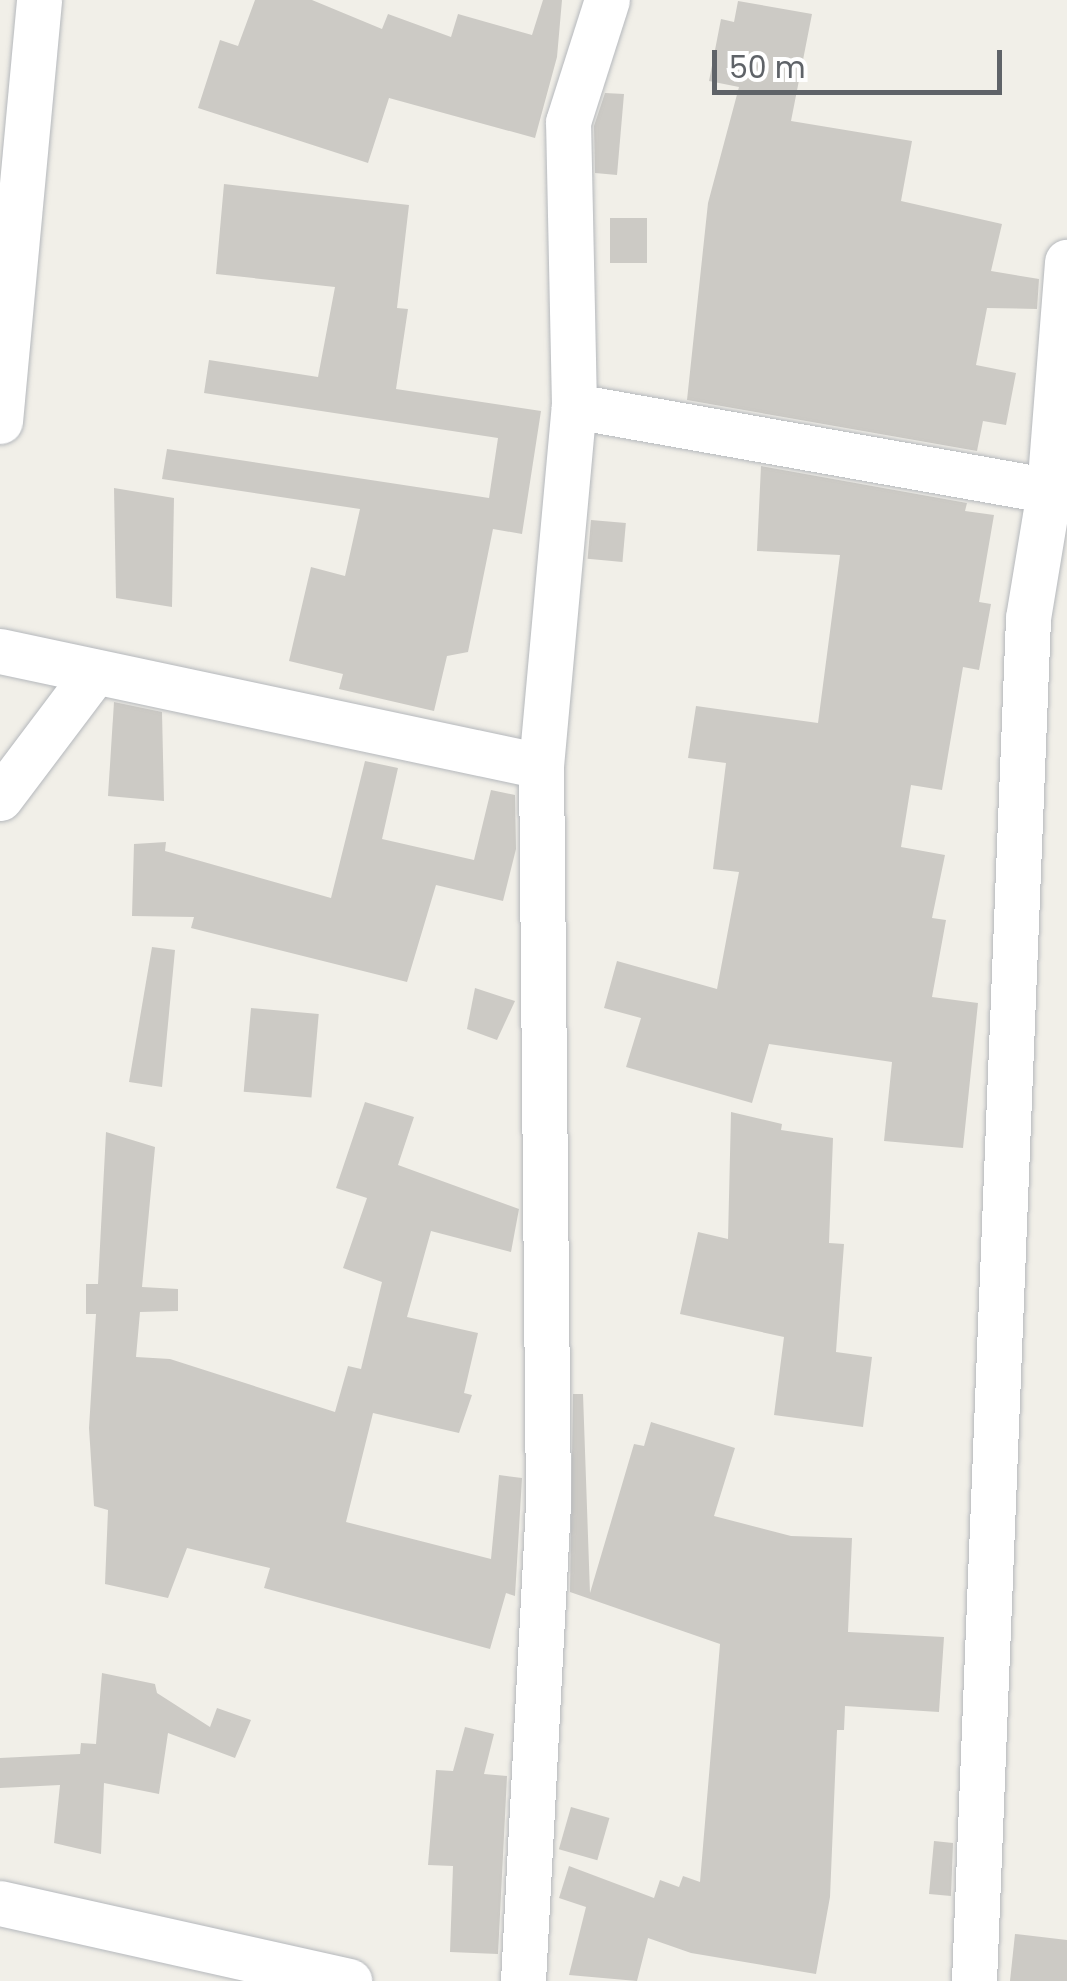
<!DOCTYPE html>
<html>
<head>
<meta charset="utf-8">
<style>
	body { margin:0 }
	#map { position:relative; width:1067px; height:1981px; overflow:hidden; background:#f1efe8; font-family:Poppins,sans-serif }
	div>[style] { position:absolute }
	.building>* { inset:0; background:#cccac5; transform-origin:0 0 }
	.roads { filter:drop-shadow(0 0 2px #b5b8bc) drop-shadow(0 0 2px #b5b8bc) }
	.minor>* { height:45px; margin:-22.5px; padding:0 22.5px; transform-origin:22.5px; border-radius:22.5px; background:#fff }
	span { translate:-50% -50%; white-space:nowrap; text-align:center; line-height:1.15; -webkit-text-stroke:8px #fff; paint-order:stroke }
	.scale { position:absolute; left:712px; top:50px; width:290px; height:45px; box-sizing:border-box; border:5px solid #5f6368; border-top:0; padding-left:12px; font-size:30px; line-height:35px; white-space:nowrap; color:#5f6368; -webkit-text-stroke:8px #fff; paint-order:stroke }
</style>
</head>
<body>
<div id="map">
	<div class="building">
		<div style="clip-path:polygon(255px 0,312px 0,382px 29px,388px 14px,451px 37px,458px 14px,532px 35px,543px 0,562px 0,557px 57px,535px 138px,389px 98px,368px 163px,198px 108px,220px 40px,238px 46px)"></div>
		<div style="clip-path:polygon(738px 1px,812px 14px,791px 121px,912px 141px,901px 201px,1002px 224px,991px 271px,1039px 279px,1037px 309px,987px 308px,976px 365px,1016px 373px,1006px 425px,983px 421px,977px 451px,687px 400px,708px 203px,739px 87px,709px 81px,721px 19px,734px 22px)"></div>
		<div style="clip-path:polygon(605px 93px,624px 94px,617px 175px,595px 173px,594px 126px)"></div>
		<div style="clip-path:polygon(224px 184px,409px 205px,397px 308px,408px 309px,396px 389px,541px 411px,522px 534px,493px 529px,468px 652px,447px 656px,434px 711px,339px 689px,343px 674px,289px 661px,311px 567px,345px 576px,360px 509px,162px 479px,167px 449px,489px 498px,498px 438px,204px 393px,209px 360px,318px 377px,335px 287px,216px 274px)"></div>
		<div style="left:610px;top:218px;width:37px;height:45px"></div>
		<div style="clip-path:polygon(761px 466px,967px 503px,965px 511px,994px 515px,979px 602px,991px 604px,979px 670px,963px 667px,942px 790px,911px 785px,901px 847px,945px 855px,932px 918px,946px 920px,932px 997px,978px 1003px,963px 1148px,884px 1141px,892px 1062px,769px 1044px,752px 1103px,626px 1067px,641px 1018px,604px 1008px,617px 961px,717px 989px,739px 872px,713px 869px,726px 763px,688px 758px,696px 706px,818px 723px,840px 555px,757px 551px)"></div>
		<div style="clip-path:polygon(114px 488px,174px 498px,172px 607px,116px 598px)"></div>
		<div style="left:591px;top:520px;width:35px;height:39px;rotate:5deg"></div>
		<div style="clip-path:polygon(114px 702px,162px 712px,164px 801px,108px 796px)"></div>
		<div style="clip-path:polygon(365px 761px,398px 768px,382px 839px,474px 860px,491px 790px,515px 795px,516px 849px,503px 901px,436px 885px,407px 982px,191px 928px,194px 917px,132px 916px,134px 844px,166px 842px,165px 851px,331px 898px)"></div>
		<div style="clip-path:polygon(152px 947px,175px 950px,162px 1087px,129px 1082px)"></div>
		<div style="clip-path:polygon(475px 988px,515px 1001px,497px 1040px,467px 1029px)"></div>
		<div style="left:251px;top:1008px;width:68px;height:84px;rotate:5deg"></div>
		<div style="clip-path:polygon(365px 1102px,414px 1117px,398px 1165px,519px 1209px,511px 1252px,431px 1231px,407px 1317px,478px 1333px,464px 1393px,472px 1395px,459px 1433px,373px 1413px,346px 1522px,491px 1559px,499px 1475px,522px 1478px,515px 1596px,506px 1593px,490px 1649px,264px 1588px,270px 1568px,187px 1548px,168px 1598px,105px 1584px,108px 1510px,94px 1506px,89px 1428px,96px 1314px,86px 1314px,86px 1284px,98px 1284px,106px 1132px,155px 1147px,142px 1287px,178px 1289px,178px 1311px,140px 1312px,136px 1357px,170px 1359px,335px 1412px,348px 1366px,361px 1369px,382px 1282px,343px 1268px,367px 1198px,336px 1188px)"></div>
		<div style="clip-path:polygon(731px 1112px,782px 1124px,781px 1130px,833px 1138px,829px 1243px,844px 1244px,836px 1352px,872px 1357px,863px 1427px,774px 1415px,784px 1337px,680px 1314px,698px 1232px,728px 1239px)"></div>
		<div style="clip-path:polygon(573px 1394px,583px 1394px,590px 1593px,634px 1444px,644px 1446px,651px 1422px,735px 1448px,714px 1516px,791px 1536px,852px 1538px,848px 1632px,944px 1637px,939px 1712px,845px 1706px,844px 1730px,837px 1730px,830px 1897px,816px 1974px,691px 1953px,648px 1938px,637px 1981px,569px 1975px,586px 1907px,559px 1898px,569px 1866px,654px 1898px,660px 1880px,679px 1887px,683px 1876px,700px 1882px,720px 1644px,570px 1592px)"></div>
		<div style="clip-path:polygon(102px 1673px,155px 1684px,157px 1693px,210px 1727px,217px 1708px,251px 1720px,235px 1758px,168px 1733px,159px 1794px,104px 1783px,101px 1854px,54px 1843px,60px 1785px,0 1788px,0 1758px,80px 1754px,81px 1743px,96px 1744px)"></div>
		<div style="clip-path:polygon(465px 1727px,494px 1734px,484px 1774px,507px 1776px,498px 1954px,450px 1952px,453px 1866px,428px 1865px,436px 1770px,453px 1771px)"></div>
		<div style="left:571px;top:1807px;width:40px;height:44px;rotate:16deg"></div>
		<div style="clip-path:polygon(934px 1841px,953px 1843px,951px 1896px,929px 1894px)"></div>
		<div style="clip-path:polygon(1015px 1934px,1067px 1940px,1067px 1981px,1010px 1981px)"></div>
	</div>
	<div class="roads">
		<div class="minor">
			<div style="left:574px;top:406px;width:483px;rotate:10.1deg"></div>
			<div style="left:0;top:421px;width:423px;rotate:-84.7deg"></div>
			<div style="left:0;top:651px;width:553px;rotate:12deg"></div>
			<div style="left:0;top:798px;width:158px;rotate:-53deg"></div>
			<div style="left:0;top:1903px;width:358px;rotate:12.6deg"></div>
			<div style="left:523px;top:1981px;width:478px;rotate:-87deg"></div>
			<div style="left:548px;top:1504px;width:738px;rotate:-90.54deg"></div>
			<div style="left:541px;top:766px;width:362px;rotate:-84.8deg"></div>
			<div style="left:574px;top:406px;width:284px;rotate:-91.2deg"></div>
			<div style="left:568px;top:122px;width:128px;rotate:-72.3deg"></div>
			<div style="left:974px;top:1981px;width:1364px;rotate:-87.73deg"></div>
			<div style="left:1028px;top:618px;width:129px;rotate:-80.6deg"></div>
			<div style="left:1049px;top:491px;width:230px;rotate:-85.5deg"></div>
		</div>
	</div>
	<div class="scale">50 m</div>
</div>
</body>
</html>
